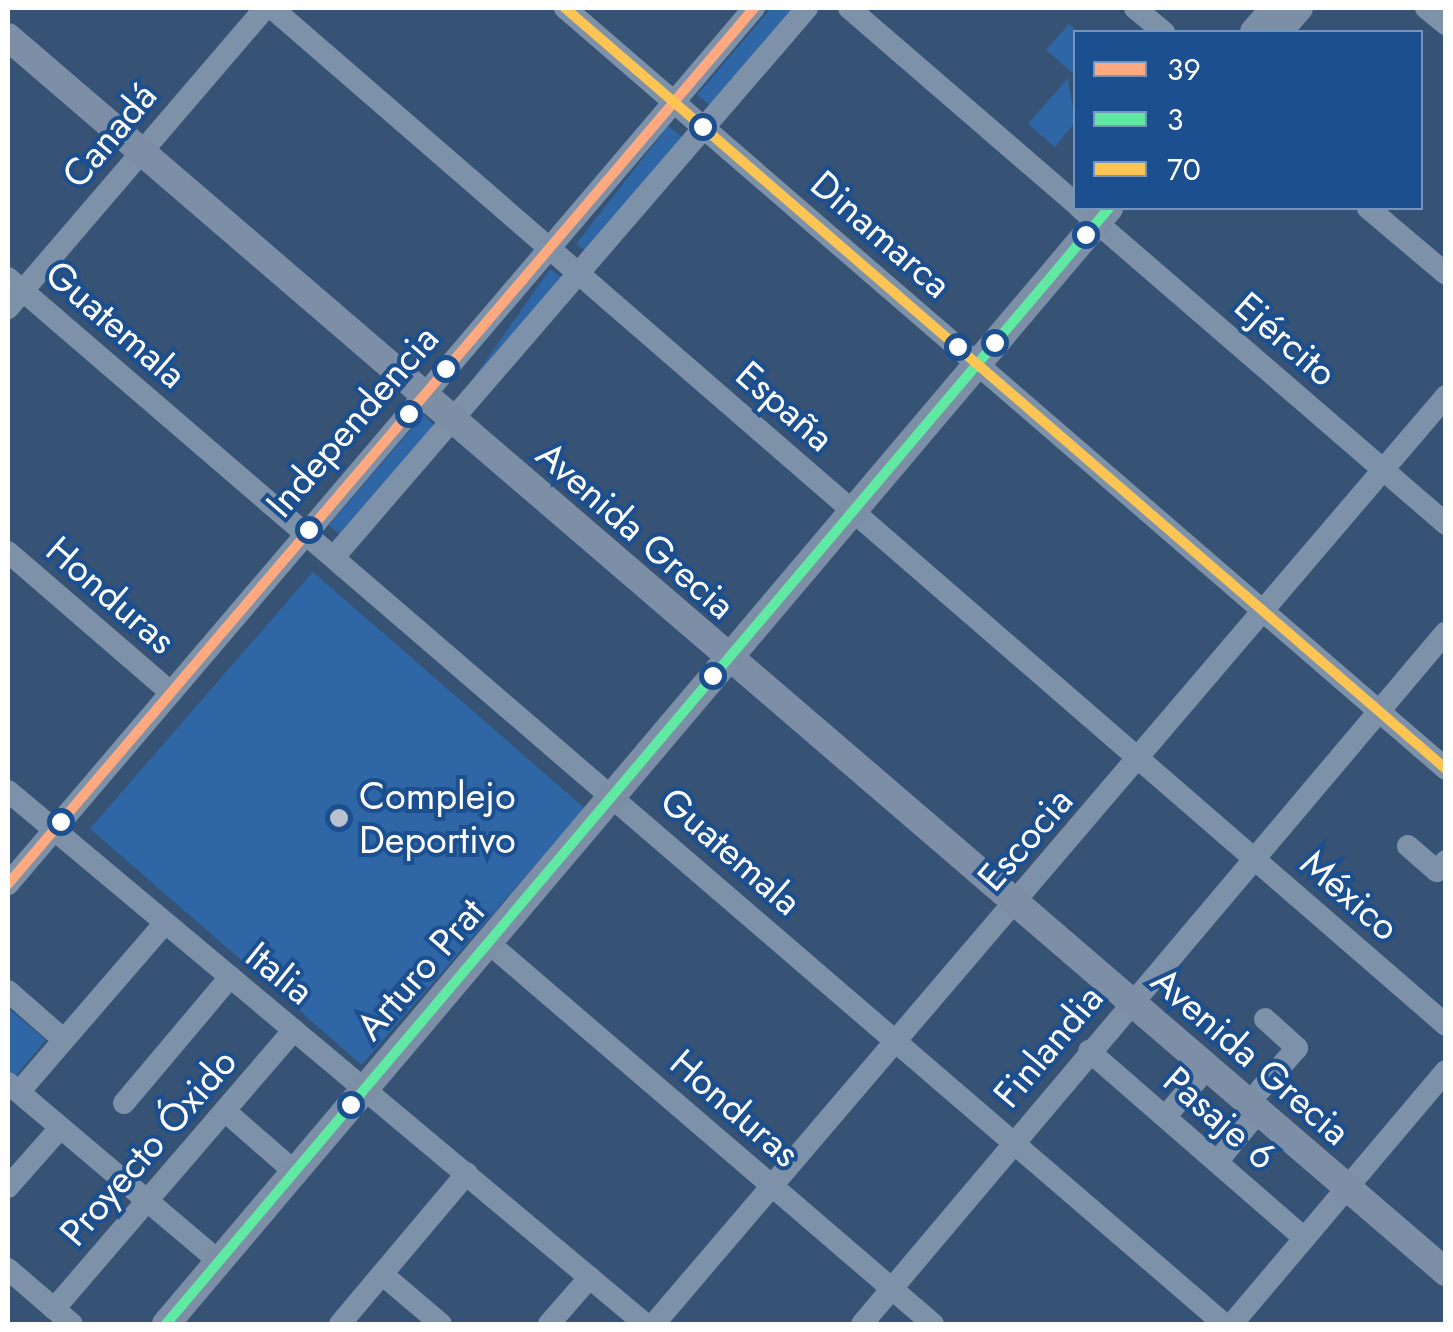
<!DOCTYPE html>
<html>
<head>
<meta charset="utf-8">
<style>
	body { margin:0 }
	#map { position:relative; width:1453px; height:1332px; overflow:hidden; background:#365274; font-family:Jost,sans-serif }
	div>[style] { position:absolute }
	.green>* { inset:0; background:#2f66a5; transform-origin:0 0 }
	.minor>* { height:22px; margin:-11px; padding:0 11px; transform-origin:11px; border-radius:11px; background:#7d92a8 }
	.major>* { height:28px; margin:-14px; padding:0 14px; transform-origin:14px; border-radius:14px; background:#7d8ea7 }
	.bus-1>* { height:10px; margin:-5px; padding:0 5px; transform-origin:5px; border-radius:5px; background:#ffa980 }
	.bus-2>* { height:10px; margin:-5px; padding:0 5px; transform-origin:5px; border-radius:5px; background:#60e9a3 }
	.bus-3>* { height:10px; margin:-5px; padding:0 5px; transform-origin:5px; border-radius:5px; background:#fcc553 }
	.dots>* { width:28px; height:28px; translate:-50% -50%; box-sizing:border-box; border:5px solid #1b4f8f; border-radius:50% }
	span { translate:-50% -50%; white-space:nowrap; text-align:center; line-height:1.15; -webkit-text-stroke:8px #1b4f8f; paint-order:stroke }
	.street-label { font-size:38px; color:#fff }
	.poi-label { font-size:38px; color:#fff }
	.left { translate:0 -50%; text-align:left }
	.frame { position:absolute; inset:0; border:10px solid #fff; pointer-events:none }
	.legend { position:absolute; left:1073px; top:30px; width:350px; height:180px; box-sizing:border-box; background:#1b4f8f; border:2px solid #7695bc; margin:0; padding:12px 18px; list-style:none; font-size:30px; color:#fff }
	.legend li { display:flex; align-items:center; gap:20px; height:50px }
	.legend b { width:50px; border:2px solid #7695bc }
</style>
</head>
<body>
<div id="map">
	<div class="green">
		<div style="clip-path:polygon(771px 8px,795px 8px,711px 106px,697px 95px)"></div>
		<div style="clip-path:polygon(1069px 24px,1078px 32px,1075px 75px,1046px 50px)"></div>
		<div style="clip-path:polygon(1068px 78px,1075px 122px,1055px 147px,1028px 124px)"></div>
		<div style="left:668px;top:126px;width:18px;height:149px;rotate:38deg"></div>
		<div style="left:550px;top:269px;width:16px;height:144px;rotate:35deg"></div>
		<div style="clip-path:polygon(424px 414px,436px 428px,340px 535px,329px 525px)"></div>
		<div style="left:313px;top:572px;width:360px;height:340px;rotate:41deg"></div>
		<div style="clip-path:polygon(8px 1008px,46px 1040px,15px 1077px,8px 1070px)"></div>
	</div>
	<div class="minor">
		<div style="left:272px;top:8px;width:1553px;rotate:40.9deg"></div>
		<div style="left:565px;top:8px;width:1164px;rotate:40.82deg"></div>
		<div style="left:849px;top:8px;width:300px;rotate:40.8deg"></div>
		<div style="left:1135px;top:8px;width:38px;rotate:40deg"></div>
		<div style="left:1426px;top:8px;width:26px;rotate:39deg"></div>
		<div style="left:1080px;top:208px;width:484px;rotate:40.8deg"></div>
		<div style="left:1368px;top:208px;width:102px;rotate:40.2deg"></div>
		<div style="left:8px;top:278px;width:1604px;rotate:40.7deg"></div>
		<div style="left:8px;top:308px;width:395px;rotate:-49.4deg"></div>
		<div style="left:8px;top:552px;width:213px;rotate:40.8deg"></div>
		<div style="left:334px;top:557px;width:725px;rotate:-49.25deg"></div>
		<div style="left:8px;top:791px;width:831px;rotate:39.92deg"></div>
		<div style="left:1408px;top:846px;width:38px;rotate:41deg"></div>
		<div style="left:1437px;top:871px;width:13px;rotate:-48deg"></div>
		<div style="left:8px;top:884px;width:1151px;rotate:-49.58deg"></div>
		<div style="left:491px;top:945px;width:582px;rotate:40.61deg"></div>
		<div style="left:8px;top:991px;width:74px;rotate:41.2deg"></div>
		<div style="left:1089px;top:1051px;width:285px;rotate:41deg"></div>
		<div style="left:8px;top:1083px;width:277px;rotate:40.2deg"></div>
		<div style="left:1260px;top:1090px;width:56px;rotate:-48.6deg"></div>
		<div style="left:1297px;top:1048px;width:43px;rotate:-137.8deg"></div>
		<div style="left:19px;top:1092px;width:223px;rotate:-49.2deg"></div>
		<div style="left:124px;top:1103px;width:165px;rotate:-49.9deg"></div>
		<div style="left:225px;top:1111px;width:93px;rotate:41.1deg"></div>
		<div style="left:1165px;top:1117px;width:65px;rotate:-49.4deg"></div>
		<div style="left:1217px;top:1162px;width:65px;rotate:-50.6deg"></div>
		<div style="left:8px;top:1187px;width:79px;rotate:-48.6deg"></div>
		<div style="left:8px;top:1269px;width:84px;rotate:40.7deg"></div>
		<div style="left:382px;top:1274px;width:77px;rotate:40.3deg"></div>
		<div style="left:54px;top:1309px;width:368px;rotate:-49.3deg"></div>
		<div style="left:340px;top:1324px;width:197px;rotate:-49.9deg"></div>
		<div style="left:549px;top:1324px;width:62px;rotate:-48.9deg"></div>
		<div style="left:654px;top:1324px;width:1220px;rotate:-49.52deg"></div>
		<div style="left:862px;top:1324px;width:905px;rotate:-49.84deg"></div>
		<div style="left:1232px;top:1324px;width:331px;rotate:-49.8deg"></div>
	</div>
	<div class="major">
		<div style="left:1254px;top:32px;width:32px;rotate:-49deg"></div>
		<div style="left:1278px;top:32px;width:32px;rotate:-49deg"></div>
		<div style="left:8px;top:37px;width:1896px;rotate:40.66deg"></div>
		<div style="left:166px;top:1324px;width:1461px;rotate:-49.8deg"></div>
	</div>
	<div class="bus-1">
		<div style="left:8px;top:884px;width:1151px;rotate:-49.58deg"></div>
	</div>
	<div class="bus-2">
		<div style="left:166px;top:1324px;width:1461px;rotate:-49.8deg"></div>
	</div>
	<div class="bus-3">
		<div style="left:565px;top:8px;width:1164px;rotate:40.82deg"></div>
	</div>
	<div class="dots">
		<div style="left:703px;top:127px;background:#fff"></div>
		<div style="left:1086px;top:235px;background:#fff"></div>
		<div style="left:995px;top:343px;background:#fff"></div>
		<div style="left:958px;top:347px;background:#fff"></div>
		<div style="left:446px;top:369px;background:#fff"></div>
		<div style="left:409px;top:414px;background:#fff"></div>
		<div style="left:309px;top:530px;background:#fff"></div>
		<div style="left:713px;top:676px;background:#fff"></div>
		<div style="left:339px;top:818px;background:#b9c2ce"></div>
		<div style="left:61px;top:822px;background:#fff"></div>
		<div style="left:351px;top:1105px;background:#fff"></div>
	</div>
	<div class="street-label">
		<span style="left:109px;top:135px;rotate:-50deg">Canadá</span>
		<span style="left:881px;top:234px;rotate:41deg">Dinamarca</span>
		<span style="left:116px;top:324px;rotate:41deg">Guatemala</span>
		<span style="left:1286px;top:339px;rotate:41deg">Ejército</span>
		<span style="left:785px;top:406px;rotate:41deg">España</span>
		<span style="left:352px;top:421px;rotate:-49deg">Independencia</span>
		<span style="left:636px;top:530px;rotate:41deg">Avenida Grecia</span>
		<span style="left:111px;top:595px;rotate:41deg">Honduras</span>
		<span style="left:1025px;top:839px;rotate:-49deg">Escocia</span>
		<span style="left:731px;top:851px;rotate:41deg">Guatemala</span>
		<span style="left:1350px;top:895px;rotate:41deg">México</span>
		<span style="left:420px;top:969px;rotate:-49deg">Arturo Prat</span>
		<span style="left:280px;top:973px;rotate:39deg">Italia</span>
		<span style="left:1048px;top:1046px;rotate:-50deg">Finlandia</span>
		<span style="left:1251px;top:1056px;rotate:41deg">Avenida Grecia</span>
		<span style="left:735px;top:1108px;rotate:41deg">Honduras</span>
		<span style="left:1220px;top:1118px;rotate:41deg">Pasaje 6</span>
		<span style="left:148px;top:1147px;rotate:-49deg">Proyecto Óxido</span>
	</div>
	<div class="poi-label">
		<span class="left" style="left:359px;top:818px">Complejo<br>Deportivo</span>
	</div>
	<div class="frame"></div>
	<ul class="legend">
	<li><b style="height:12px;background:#ffa980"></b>39</li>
	<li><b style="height:12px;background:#60e9a3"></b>3</li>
	<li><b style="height:12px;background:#fcc553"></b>70</li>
	</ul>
</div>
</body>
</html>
